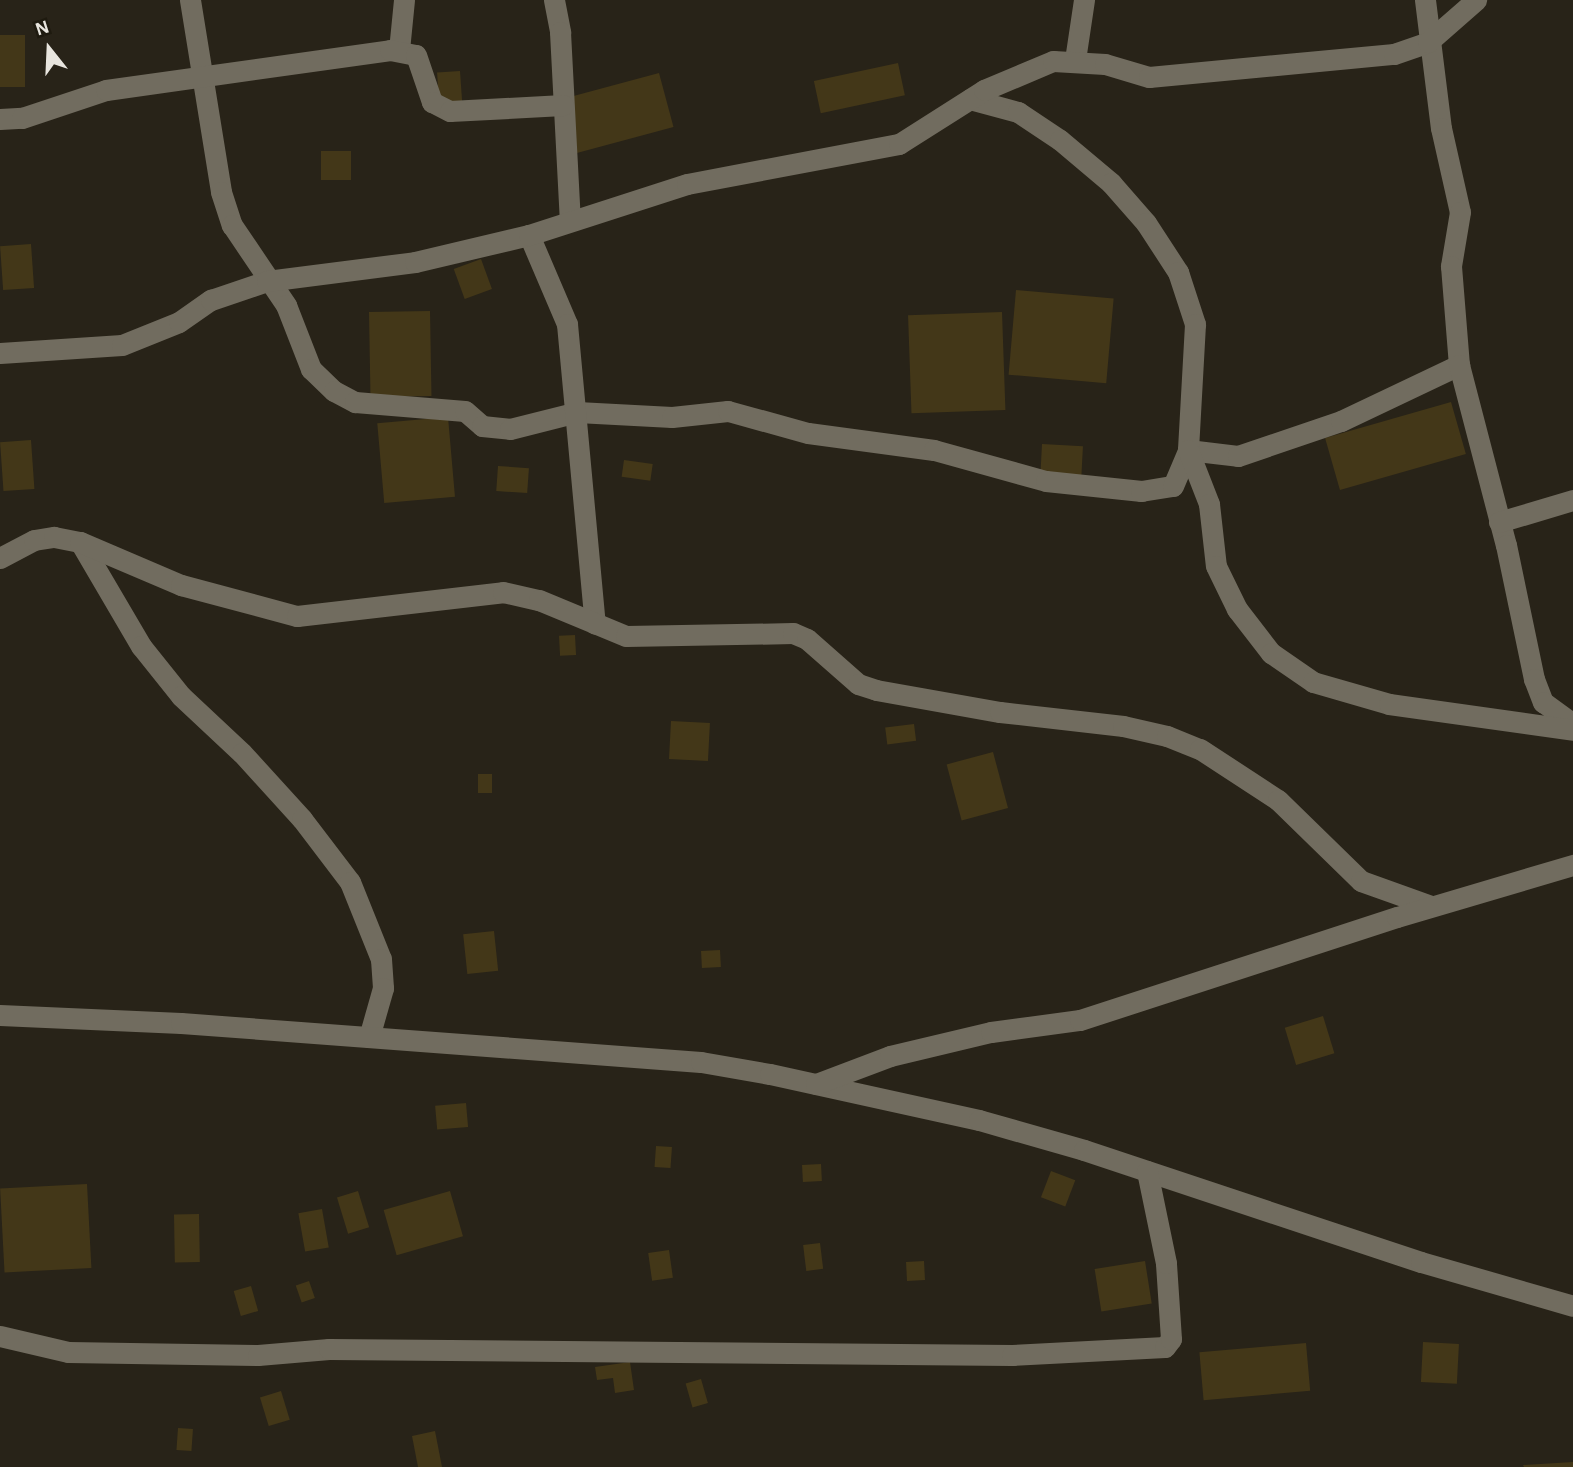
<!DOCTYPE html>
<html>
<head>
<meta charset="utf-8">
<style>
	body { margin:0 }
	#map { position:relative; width:1573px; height:1467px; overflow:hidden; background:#282318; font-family:"Alegreya Sans",sans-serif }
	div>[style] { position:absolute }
	.building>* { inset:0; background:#433718; transform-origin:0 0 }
	.minor>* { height:21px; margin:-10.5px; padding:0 10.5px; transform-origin:10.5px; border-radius:10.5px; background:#716c5f }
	span { translate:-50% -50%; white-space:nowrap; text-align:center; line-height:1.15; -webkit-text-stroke:7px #1e1a0f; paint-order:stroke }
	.north { position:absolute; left:14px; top:14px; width:70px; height:70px; -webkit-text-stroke:5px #1e1a0f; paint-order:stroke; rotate:342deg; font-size:19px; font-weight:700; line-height:28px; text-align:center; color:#e8e5de }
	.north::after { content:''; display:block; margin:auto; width:24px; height:32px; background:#e8e5de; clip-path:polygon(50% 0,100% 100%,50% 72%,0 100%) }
</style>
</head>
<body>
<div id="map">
	<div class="building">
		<div style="left:0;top:35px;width:25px;height:52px"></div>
		<div style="left:898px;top:63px;width:33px;height:86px;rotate:78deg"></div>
		<div style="left:460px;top:71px;width:31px;height:23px;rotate:86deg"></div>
		<div style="left:659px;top:73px;width:56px;height:101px;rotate:75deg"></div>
		<div style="left:321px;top:151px;width:30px;height:29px"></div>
		<div style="left:31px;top:244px;width:44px;height:31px;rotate:86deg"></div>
		<div style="left:481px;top:259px;width:32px;height:29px;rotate:70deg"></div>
		<div style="left:1016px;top:290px;width:98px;height:85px;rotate:5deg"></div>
		<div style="left:430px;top:311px;width:85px;height:61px;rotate:89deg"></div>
		<div style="left:1002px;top:312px;width:98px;height:94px;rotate:88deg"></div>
		<div style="left:1451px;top:402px;width:54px;height:131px;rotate:74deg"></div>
		<div style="left:448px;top:417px;width:80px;height:71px;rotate:85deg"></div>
		<div style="left:31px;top:440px;width:49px;height:31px;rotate:86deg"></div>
		<div style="left:1042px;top:444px;width:41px;height:46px;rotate:3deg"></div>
		<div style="left:624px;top:460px;width:29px;height:17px;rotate:8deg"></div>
		<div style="left:498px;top:466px;width:31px;height:25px;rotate:4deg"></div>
		<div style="left:575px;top:635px;width:20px;height:16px;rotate:87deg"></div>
		<div style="left:671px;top:721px;width:39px;height:38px;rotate:3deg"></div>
		<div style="left:914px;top:724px;width:17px;height:29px;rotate:83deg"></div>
		<div style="left:993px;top:752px;width:58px;height:48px;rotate:75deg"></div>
		<div style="left:478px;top:774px;width:14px;height:19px"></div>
		<div style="left:494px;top:931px;width:40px;height:31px;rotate:84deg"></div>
		<div style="left:720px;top:950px;width:17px;height:19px;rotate:87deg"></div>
		<div style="left:1323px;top:1016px;width:39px;height:40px;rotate:73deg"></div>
		<div style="left:466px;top:1103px;width:24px;height:31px;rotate:85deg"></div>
		<div style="left:656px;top:1146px;width:16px;height:21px;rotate:4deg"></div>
		<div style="left:821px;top:1164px;width:17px;height:19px;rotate:87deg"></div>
		<div style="left:1051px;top:1171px;width:26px;height:28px;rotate:21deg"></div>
		<div style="left:87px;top:1184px;width:84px;height:87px;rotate:87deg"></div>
		<div style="left:358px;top:1191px;width:38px;height:22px;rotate:73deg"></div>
		<div style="left:450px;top:1191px;width:47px;height:69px;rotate:74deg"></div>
		<div style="left:322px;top:1209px;width:39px;height:24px;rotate:80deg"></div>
		<div style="left:199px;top:1214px;width:48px;height:25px;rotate:89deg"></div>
		<div style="left:820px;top:1243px;width:26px;height:17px;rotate:83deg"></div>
		<div style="left:669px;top:1250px;width:28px;height:21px;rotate:82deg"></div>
		<div style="left:924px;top:1261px;width:19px;height:18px;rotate:87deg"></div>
		<div style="left:1145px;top:1261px;width:43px;height:51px;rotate:81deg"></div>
		<div style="left:309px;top:1281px;width:18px;height:14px;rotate:71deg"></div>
		<div style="left:251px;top:1286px;width:26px;height:18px;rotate:74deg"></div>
		<div style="left:1423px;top:1342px;width:36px;height:40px;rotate:3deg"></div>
		<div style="left:1306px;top:1343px;width:48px;height:107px;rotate:85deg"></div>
		<div style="clip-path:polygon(630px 1362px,634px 1390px,615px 1393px,613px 1378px,597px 1380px,595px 1367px)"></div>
		<div style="left:701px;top:1379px;width:25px;height:16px;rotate:74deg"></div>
		<div style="left:281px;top:1391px;width:30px;height:22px;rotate:73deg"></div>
		<div style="left:178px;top:1428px;width:15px;height:22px;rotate:4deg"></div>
		<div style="clip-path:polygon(435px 1431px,442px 1467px,418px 1467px,412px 1436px)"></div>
		<div style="clip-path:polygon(1573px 1462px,1573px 1467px,1524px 1467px,1523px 1465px)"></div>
	</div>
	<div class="minor">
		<div style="left:190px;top:0;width:194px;rotate:80.8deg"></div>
		<div style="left:221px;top:192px;width:35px;rotate:72deg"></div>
		<div style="left:232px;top:225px;width:97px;rotate:56deg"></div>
		<div style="left:286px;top:305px;width:69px;rotate:68.7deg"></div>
		<div style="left:311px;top:369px;width:32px;rotate:44deg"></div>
		<div style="left:334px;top:391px;width:24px;rotate:28deg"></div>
		<div style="left:355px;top:402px;width:110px;rotate:4.7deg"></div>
		<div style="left:465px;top:411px;width:23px;rotate:41deg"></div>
		<div style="left:482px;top:426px;width:28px;rotate:6deg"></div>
		<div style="left:510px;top:429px;width:69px;rotate:-14.2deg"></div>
		<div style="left:577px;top:412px;width:95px;rotate:3deg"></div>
		<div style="left:672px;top:417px;width:56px;rotate:-6.1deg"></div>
		<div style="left:728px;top:411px;width:83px;rotate:15.4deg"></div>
		<div style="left:808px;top:433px;width:127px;rotate:7.7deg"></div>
		<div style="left:934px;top:450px;width:116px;rotate:15.5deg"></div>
		<div style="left:1046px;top:481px;width:96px;rotate:6deg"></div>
		<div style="left:1141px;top:491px;width:32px;rotate:-9deg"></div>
		<div style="left:1173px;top:486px;width:39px;rotate:-67deg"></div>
		<div style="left:1188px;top:450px;width:50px;rotate:6.8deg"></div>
		<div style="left:1238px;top:456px;width:109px;rotate:-18.8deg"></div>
		<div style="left:1341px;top:421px;width:131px;rotate:-25.4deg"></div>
		<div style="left:554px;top:0;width:33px;rotate:79deg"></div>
		<div style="left:560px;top:32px;width:189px;rotate:87deg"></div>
		<div style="left:1425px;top:0;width:129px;rotate:82.9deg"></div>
		<div style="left:1441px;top:128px;width:86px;rotate:77.3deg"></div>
		<div style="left:1460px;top:212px;width:55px;rotate:99.5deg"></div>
		<div style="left:1451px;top:266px;width:99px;rotate:85.4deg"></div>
		<div style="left:1459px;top:365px;width:186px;rotate:75.4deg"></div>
		<div style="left:1506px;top:545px;width:137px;rotate:78.2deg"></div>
		<div style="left:1534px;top:679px;width:25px;rotate:69deg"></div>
		<div style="left:1543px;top:702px;width:37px;rotate:36deg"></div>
		<div style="left:399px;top:50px;width:50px;rotate:-84.3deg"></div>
		<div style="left:1075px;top:60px;width:61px;rotate:-81.5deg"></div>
		<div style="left:970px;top:99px;width:50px;rotate:15.2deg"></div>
		<div style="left:1018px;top:112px;width:50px;rotate:33.7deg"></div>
		<div style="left:1060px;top:140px;width:67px;rotate:40.1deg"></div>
		<div style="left:1111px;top:183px;width:53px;rotate:48.8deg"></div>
		<div style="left:1146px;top:223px;width:59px;rotate:56.9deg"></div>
		<div style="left:1178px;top:272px;width:55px;rotate:71.9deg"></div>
		<div style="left:1195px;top:324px;width:126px;rotate:93.2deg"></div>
		<div style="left:1188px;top:450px;width:58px;rotate:68.7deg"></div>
		<div style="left:1209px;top:504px;width:62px;rotate:83.6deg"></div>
		<div style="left:1216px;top:566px;width:48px;rotate:64deg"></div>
		<div style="left:1237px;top:609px;width:56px;rotate:52.3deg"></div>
		<div style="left:1271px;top:653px;width:51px;rotate:34.6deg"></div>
		<div style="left:1313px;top:682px;width:79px;rotate:16.1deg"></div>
		<div style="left:1389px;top:704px;width:186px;rotate:8deg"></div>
		<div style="left:0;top:119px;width:22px;rotate:-3deg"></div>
		<div style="left:22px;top:118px;width:89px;rotate:-18.4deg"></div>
		<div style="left:106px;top:90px;width:287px;rotate:-8deg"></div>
		<div style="left:390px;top:50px;width:26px;rotate:11deg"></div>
		<div style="left:416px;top:55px;width:50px;rotate:71.2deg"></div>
		<div style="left:432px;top:102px;width:20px;rotate:27deg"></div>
		<div style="left:450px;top:111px;width:113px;rotate:-3deg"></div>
		<div style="left:529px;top:235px;width:97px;rotate:66.9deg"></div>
		<div style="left:567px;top:324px;width:301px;rotate:84.7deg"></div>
		<div style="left:0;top:353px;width:122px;rotate:-3.8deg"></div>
		<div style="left:122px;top:345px;width:61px;rotate:-22deg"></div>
		<div style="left:179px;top:322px;width:39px;rotate:-35deg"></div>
		<div style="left:211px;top:300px;width:59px;rotate:-18.7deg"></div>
		<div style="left:267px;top:281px;width:149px;rotate:-7.3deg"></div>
		<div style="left:415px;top:262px;width:117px;rotate:-13.3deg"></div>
		<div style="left:529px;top:235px;width:166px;rotate:-17.9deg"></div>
		<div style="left:687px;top:184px;width:216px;rotate:-10.7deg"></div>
		<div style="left:899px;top:144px;width:101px;rotate:-32.4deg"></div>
		<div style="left:984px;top:90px;width:75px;rotate:-22.8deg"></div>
		<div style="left:1053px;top:61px;width:52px;rotate:3.3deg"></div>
		<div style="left:1105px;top:64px;width:46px;rotate:16.5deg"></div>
		<div style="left:1149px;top:77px;width:246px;rotate:-5.4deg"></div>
		<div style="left:1394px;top:54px;width:36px;rotate:-19deg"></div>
		<div style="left:1428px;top:42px;width:64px;rotate:-41.2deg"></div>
		<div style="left:1499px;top:522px;width:77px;rotate:-16.6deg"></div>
		<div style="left:80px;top:542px;width:121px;rotate:59.6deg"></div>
		<div style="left:141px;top:646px;width:64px;rotate:51.3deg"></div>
		<div style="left:181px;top:696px;width:83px;rotate:43.1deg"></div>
		<div style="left:242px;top:753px;width:89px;rotate:47.7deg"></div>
		<div style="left:302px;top:819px;width:79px;rotate:52.7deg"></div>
		<div style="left:350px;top:882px;width:83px;rotate:68.1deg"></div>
		<div style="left:381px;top:959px;width:29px;rotate:86deg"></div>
		<div style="left:383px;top:988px;width:51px;rotate:105.9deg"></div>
		<div style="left:0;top:558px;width:38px;rotate:-28deg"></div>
		<div style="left:34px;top:540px;width:20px;rotate:-9deg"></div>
		<div style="left:54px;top:537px;width:26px;rotate:11deg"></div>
		<div style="left:80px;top:542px;width:110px;rotate:23.1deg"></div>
		<div style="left:181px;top:585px;width:120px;rotate:15deg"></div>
		<div style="left:297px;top:616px;width:207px;rotate:-6.6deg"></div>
		<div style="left:503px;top:592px;width:37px;rotate:13deg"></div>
		<div style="left:539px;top:600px;width:94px;rotate:22.5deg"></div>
		<div style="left:626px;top:636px;width:167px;rotate:-1deg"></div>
		<div style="left:793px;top:633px;width:15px;rotate:23deg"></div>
		<div style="left:807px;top:639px;width:68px;rotate:41.4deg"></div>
		<div style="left:858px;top:684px;width:19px;rotate:18deg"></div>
		<div style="left:876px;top:690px;width:126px;rotate:10.1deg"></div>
		<div style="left:1000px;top:712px;width:124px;rotate:6.5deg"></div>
		<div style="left:1123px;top:726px;width:45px;rotate:12.8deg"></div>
		<div style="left:1167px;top:736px;width:35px;rotate:22deg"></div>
		<div style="left:1200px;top:749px;width:93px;rotate:33.2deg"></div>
		<div style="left:1278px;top:800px;width:116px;rotate:44.3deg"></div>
		<div style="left:1361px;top:881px;width:74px;rotate:19.7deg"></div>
		<div style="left:0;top:1015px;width:181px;rotate:2.5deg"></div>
		<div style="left:181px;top:1023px;width:521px;rotate:4.29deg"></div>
		<div style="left:701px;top:1062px;width:70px;rotate:9.9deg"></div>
		<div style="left:770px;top:1074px;width:214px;rotate:12.4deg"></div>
		<div style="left:979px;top:1120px;width:109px;rotate:15.9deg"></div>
		<div style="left:1084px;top:1150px;width:355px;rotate:18.4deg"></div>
		<div style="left:1421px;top:1262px;width:158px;rotate:16.1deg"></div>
		<div style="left:816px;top:1084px;width:79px;rotate:-20.7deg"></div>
		<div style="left:890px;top:1056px;width:104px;rotate:-13.4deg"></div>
		<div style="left:991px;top:1032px;width:90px;rotate:-7.7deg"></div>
		<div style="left:1080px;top:1020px;width:333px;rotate:-18deg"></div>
		<div style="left:1397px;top:917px;width:184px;rotate:-16.5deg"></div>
		<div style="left:0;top:1336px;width:70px;rotate:13.2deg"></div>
		<div style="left:68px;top:1352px;width:190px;rotate:0.9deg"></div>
		<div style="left:258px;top:1355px;width:71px;rotate:-4.8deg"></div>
		<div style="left:329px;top:1349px;width:683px;rotate:0.5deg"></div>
		<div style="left:1012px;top:1355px;width:153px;rotate:-3deg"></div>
		<div style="left:1165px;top:1347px;width:10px;rotate:-53deg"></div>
		<div style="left:1171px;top:1339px;width:76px;rotate:-93.8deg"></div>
		<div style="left:1166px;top:1263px;width:94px;rotate:-101.7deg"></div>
	</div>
	<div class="north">N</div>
</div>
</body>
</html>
